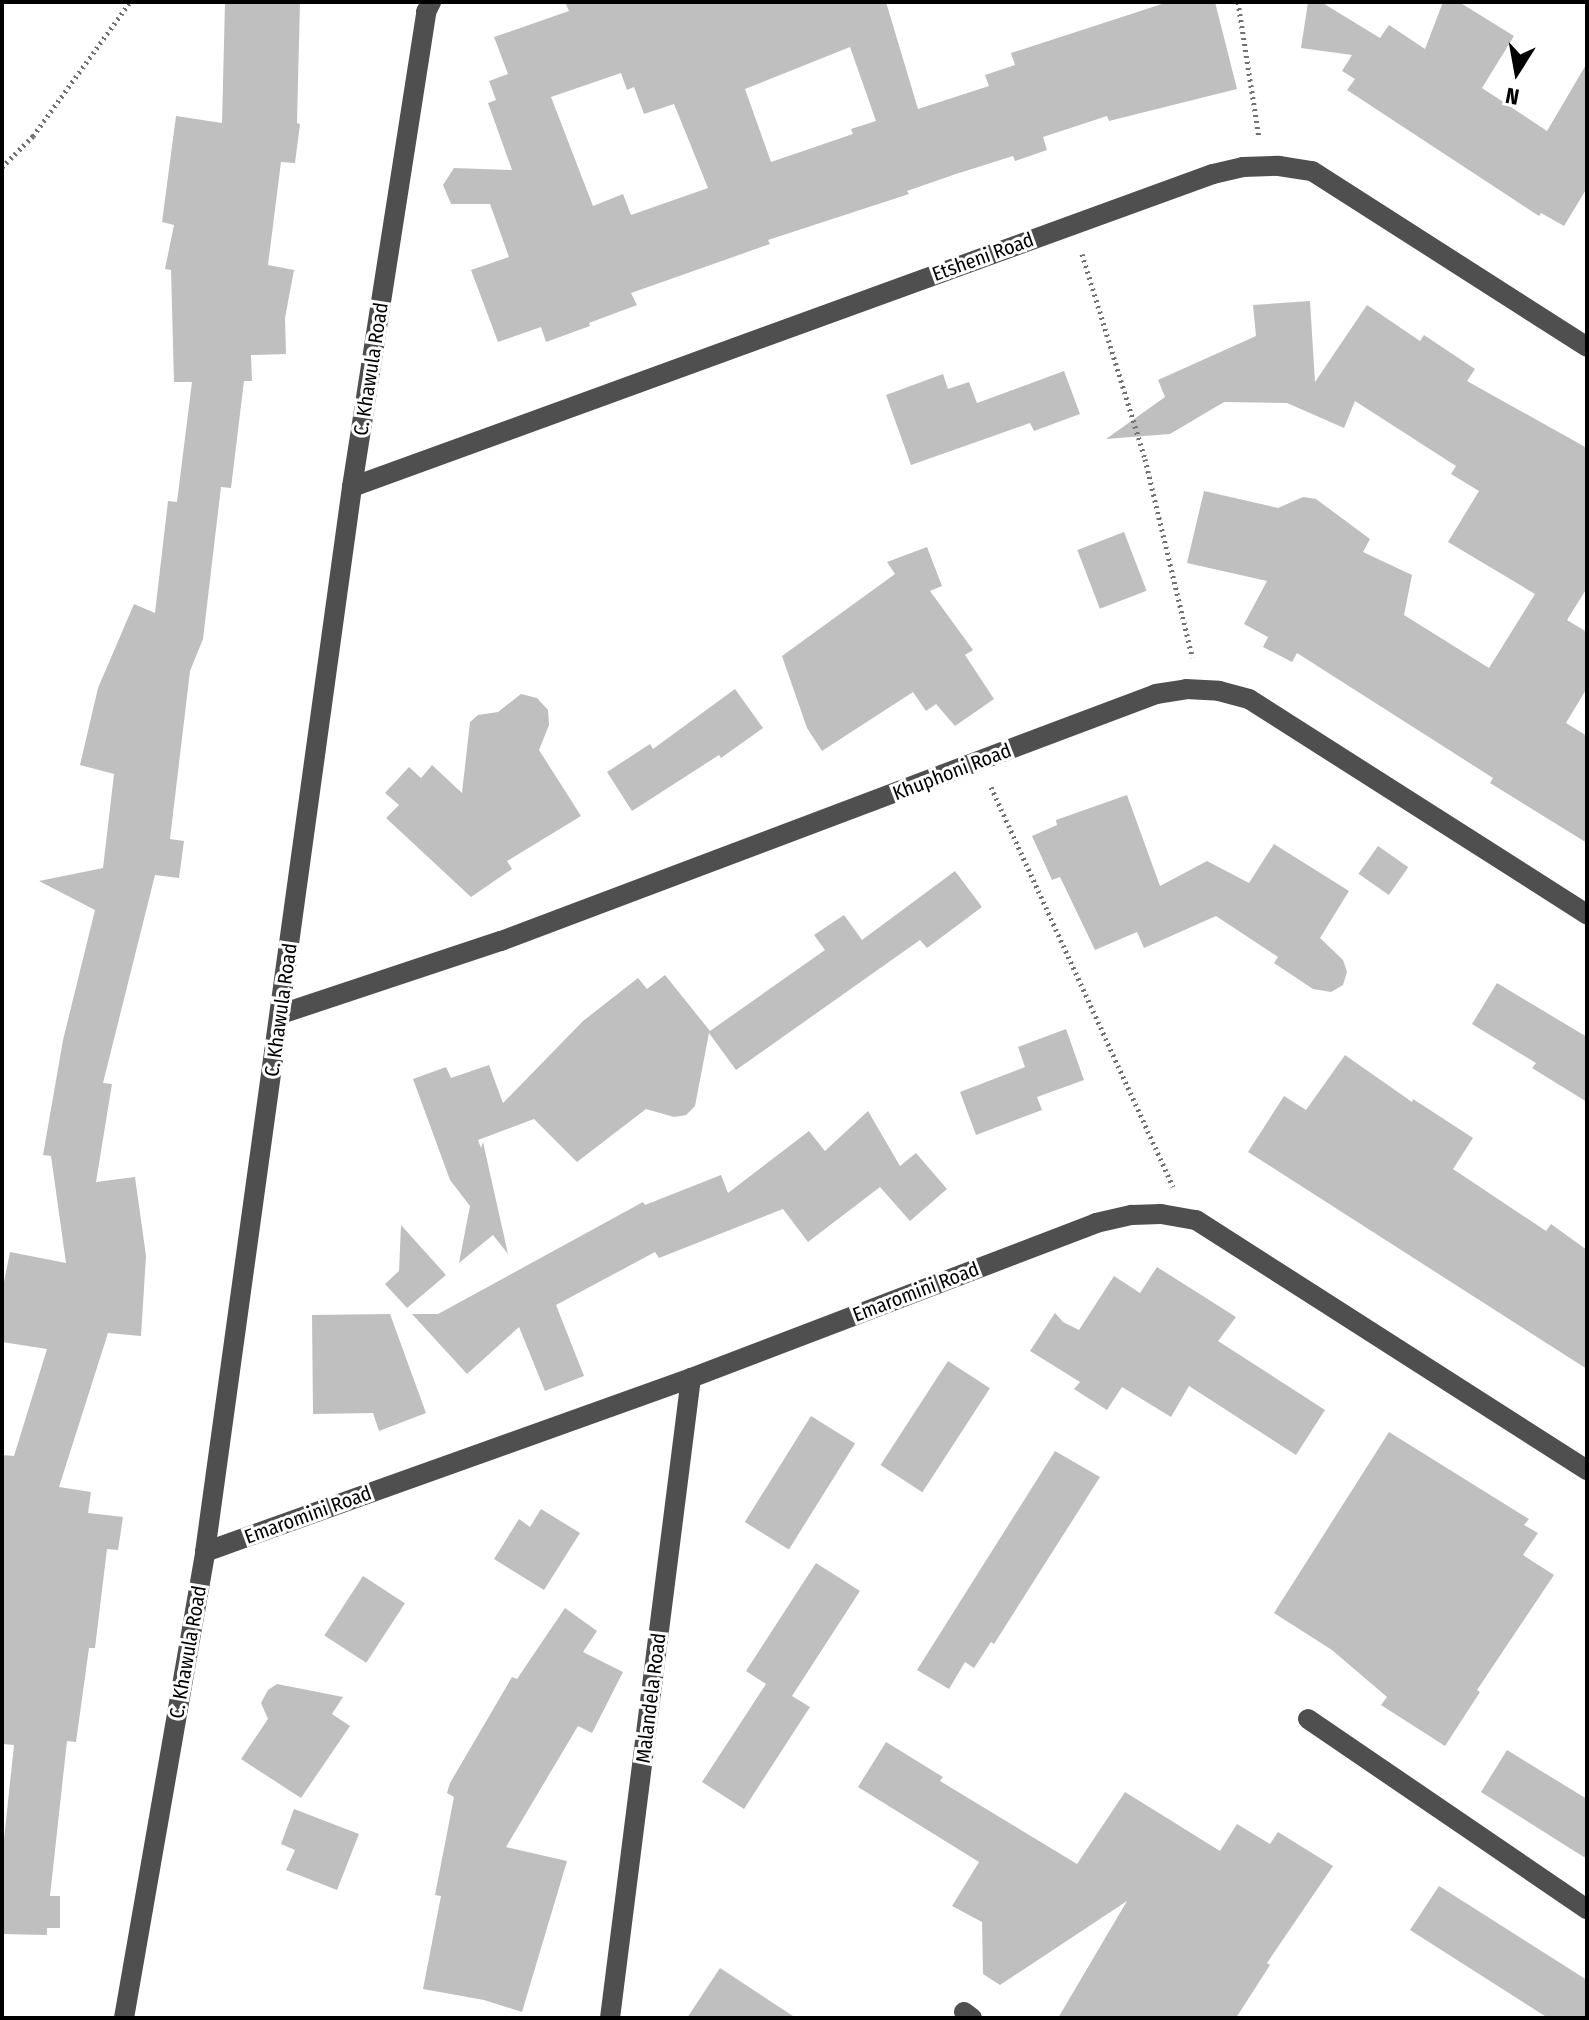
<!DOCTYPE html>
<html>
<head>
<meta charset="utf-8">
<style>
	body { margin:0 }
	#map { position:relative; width:1589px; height:2020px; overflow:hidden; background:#fff; font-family:"Fira Sans Condensed",sans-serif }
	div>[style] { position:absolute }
	.building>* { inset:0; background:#bfbfbf; transform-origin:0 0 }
	.path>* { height:5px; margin-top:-2.5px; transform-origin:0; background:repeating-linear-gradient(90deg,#717171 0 2px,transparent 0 6px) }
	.minor>* { height:20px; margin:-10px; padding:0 10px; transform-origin:10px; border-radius:10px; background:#4f4f4f }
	span { translate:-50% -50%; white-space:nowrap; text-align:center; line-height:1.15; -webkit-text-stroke:6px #fff; paint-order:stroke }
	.street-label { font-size:20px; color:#000 }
	.frame { position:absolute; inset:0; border:4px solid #000; pointer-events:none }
	.north { position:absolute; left:1477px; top:32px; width:80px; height:80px; -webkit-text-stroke:6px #fff; paint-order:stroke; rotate:191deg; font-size:22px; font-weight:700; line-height:32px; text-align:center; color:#000 }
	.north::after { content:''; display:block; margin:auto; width:28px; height:36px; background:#000; clip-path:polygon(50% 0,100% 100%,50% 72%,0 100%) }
</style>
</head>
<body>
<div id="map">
	<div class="building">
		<div style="clip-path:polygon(225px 2px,300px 2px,297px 123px,300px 124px,295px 163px,281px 162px,268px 265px,294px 270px,285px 318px,286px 354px,251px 355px,252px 381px,244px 381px,231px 488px,221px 487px,203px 639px,190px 671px,170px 839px,184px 841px,179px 878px,155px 875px,103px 1083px,112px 1084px,96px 1182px,135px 1177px,146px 1256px,141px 1336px,108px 1333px,59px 1487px,91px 1492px,88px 1513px,123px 1517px,118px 1550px,107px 1549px,95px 1648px,89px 1648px,76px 1742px,67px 1741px,50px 1896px,60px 1896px,60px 1928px,47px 1928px,47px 1935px,2px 1934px,2px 1858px,14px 1745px,2px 1744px,2px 1455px,14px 1456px,47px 1349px,2px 1342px,2px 1292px,10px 1252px,66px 1263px,51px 1156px,43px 1155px,63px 1040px,95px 910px,39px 881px,103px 868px,114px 774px,80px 765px,98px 688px,134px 604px,155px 613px,168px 501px,177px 502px,192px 382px,174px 382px,171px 270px,165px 269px,174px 225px,162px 222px,176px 116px,222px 123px)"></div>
		<div style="clip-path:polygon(evenodd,565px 2px,886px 2px,918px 109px,989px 86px,985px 75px,1015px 65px,1011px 53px,1168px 2px,1215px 2px,1237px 89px,1109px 121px,1107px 116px,1043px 137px,1047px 150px,1015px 161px,1013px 156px,956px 174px,907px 191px,909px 194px,768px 240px,770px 244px,631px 293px,637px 305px,589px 323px,590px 326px,546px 342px,541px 327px,498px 342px,471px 270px,509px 257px,490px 204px,451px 204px,443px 185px,454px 168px,512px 170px,488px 103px,496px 100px,489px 81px,508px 74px,494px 37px,569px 11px,565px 2px,850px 47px,876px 121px,851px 129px,853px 134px,771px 162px,745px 89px,850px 47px,565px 2px,621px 73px,627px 90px,634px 87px,644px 114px,674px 104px,708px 188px,631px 215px,623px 194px,593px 206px,551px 97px,621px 73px)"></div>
		<div style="clip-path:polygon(1308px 2px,1321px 2px,1380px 38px,1389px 25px,1425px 49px,1443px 2px,1459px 2px,1514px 36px,1482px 88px,1547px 131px,1587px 63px,1587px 188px,1564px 226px,1541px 213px,1539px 216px,1347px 90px,1355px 79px,1342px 71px,1352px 55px,1301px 48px)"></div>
		<div style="clip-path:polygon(1310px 301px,1315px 382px,1367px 305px,1420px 341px,1424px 335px,1475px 369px,1467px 381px,1587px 448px,1587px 588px,1567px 620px,1587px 632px,1587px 688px,1566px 723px,1587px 736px,1587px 843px,1490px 783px,1493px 778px,1297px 653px,1292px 662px,1263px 647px,1268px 637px,1244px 624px,1267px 581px,1187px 563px,1204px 491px,1278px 508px,1303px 497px,1316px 499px,1370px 539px,1363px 552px,1412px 575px,1404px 615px,1489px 668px,1535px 594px,1448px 542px,1479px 491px,1451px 474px,1456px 466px,1355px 401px,1344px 428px,1287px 403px,1224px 402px,1170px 434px,1106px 439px,1165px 397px,1158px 380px,1256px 336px,1253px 305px)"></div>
		<div style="clip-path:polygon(1064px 371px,1080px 414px,1034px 431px,1030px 423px,911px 465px,886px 395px,943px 374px,948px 389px,969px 382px,977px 403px)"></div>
		<div style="left:1124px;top:532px;width:63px;height:50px;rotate:69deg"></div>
		<div style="clip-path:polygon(927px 547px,942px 586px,930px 591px,973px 650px,965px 655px,994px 699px,955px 726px,936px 704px,926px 711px,913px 692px,822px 751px,807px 728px,782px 656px,895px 574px,887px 562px)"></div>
		<div style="clip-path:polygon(735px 689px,763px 728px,721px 758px,719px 755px,632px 811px,607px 772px,650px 744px,653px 749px)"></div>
		<div style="clip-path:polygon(521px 694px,537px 698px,548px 710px,549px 725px,539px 750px,581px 816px,507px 861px,512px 869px,471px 897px,386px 818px,399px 805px,385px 793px,409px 767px,421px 778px,432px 765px,462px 793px,470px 722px,478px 715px,498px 712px)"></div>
		<div style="clip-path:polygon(1127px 795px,1160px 886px,1207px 861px,1249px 883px,1274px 844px,1349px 891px,1320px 938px,1343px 960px,1347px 972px,1343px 985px,1331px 992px,1313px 989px,1274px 963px,1278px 957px,1216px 916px,1144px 948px,1137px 932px,1095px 950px,1060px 877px,1052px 880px,1032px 836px,1057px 825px,1056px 820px)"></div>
		<div style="left:1378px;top:846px;width:37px;height:34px;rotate:35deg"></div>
		<div style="clip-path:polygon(955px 871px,982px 907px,927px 948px,920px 940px,736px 1070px,709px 1033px,695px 1106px,686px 1115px,674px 1117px,646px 1109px,577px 1162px,534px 1119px,478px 1140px,481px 1148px,483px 1142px,508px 1254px,493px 1235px,459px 1263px,470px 1206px,450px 1180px,413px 1079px,446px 1067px,451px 1078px,489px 1065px,503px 1103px,583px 1021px,638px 978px,647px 989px,665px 975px,710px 1031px,825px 950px,814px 935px,844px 915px,862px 940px)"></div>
		<div style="clip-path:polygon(1497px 983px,1587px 1037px,1587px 1102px,1532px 1068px,1536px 1063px,1472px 1024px)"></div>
		<div style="clip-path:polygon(1066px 1029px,1084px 1080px,1037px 1097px,1042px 1110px,976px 1135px,960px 1092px,1025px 1067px,1018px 1047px)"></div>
		<div style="clip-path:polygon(1345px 1055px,1412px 1102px,1413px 1099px,1473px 1138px,1453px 1169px,1546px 1231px,1551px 1224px,1587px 1250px,1587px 1369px,1248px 1152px,1284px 1096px,1306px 1110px)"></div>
		<div style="clip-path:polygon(868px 1111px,900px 1166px,916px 1153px,947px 1189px,910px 1221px,880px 1187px,808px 1242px,783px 1209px,659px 1258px,655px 1252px,556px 1305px,584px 1376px,545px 1391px,519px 1327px,467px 1374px,412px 1314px,438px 1314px,643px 1202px,645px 1205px,721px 1175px,728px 1193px,809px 1131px,825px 1151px)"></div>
		<div style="clip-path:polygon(401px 1225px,446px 1275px,407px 1308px,385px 1284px,399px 1271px)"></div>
		<div style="clip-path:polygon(1157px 1267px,1236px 1317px,1218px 1341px,1325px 1410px,1296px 1455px,1189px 1386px,1171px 1417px,1122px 1387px,1107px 1410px,1074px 1389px,1080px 1382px,1030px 1351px,1055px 1313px,1063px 1322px,1079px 1330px,1114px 1276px,1140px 1293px)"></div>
		<div style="clip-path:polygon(390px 1314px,426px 1413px,379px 1431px,373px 1413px,313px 1414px,312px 1315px)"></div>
		<div style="left:948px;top:1361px;width:50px;height:124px;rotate:33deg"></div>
		<div style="left:811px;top:1416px;width:52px;height:125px;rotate:32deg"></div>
		<div style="clip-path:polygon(1389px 1432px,1529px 1519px,1524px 1525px,1538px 1533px,1523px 1555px,1554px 1575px,1477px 1690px,1480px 1692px,1445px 1746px,1381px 1705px,1387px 1697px,1332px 1650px,1274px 1613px)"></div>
		<div style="clip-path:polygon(1055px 1451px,1100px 1477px,994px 1644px,991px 1642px,974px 1668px,965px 1662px,949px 1689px,917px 1670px)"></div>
		<div style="clip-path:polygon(541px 1509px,580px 1533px,544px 1590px,494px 1559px,519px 1519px,530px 1527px)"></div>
		<div style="clip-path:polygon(816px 1563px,860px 1591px,792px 1696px,810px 1707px,744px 1809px,702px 1782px,766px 1684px,746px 1671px)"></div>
		<div style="left:363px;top:1576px;width:50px;height:71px;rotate:33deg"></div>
		<div style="clip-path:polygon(565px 1608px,597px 1631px,583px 1652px,623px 1672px,592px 1733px,578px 1726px,506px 1847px,567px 1861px,522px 2012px,484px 2000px,423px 1989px,441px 1896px,435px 1895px,454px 1797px,447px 1793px,450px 1783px,512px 1677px,517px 1679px)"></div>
		<div style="clip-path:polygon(277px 1684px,343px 1697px,332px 1714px,350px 1726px,301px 1798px,241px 1759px,268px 1719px,261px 1703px,268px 1690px)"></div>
		<div style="clip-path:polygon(886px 1742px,943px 1777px,940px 1781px,1077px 1864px,1125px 1792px,1220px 1851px,1237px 1824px,1270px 1844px,1278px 1832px,1333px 1866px,1267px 1963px,1270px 1965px,1236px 2018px,1058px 2018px,1127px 1901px,1000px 1985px,983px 1974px,982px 1922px,952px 1906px,979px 1862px,858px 1787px)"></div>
		<div style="clip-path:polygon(1507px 1750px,1587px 1799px,1587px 1859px,1481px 1792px)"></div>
		<div style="clip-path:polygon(294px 1809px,359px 1834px,337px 1890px,286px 1870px,295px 1850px,281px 1844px)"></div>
		<div style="clip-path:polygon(1439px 1886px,1587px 1980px,1587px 2018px,1548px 2018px,1410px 1930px)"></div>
		<div style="clip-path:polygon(720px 1968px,796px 2018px,687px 2018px)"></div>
	</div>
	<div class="path">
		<div style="left:1238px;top:2px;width:137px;rotate:81.2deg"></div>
		<div style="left:2px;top:167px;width:44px;rotate:-45deg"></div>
		<div style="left:33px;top:136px;width:165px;rotate:-54.1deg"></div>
		<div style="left:1082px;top:254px;width:214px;rotate:72.9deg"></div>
		<div style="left:1145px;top:459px;width:204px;rotate:76.6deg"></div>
		<div style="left:991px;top:787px;width:439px;rotate:65.5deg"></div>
	</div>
	<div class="minor">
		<div style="left:352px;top:487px;width:916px;rotate:-19.98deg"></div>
		<div style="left:1213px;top:174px;width:31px;rotate:-13deg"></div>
		<div style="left:1243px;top:167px;width:36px;rotate:-2deg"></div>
		<div style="left:1279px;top:166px;width:33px;rotate:9deg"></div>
		<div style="left:1312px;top:171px;width:326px;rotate:32.6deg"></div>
		<div style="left:281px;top:1014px;width:232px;rotate:-18.4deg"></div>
		<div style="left:501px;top:941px;width:700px;rotate:-20.66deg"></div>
		<div style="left:1156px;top:694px;width:30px;rotate:-9deg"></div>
		<div style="left:1186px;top:689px;width:33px;rotate:3deg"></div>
		<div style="left:1219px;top:691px;width:31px;rotate:15deg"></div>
		<div style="left:1249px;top:699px;width:401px;rotate:32.5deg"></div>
		<div style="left:205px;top:1552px;width:516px;rotate:-19.7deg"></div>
		<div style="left:691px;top:1378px;width:434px;rotate:-20.9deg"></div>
		<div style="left:1096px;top:1223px;width:37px;rotate:-13deg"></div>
		<div style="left:1132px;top:1215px;width:29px;rotate:-2deg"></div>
		<div style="left:1161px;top:1214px;width:36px;rotate:10deg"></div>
		<div style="left:1196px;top:1220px;width:464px;rotate:32.6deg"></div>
		<div style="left:1308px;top:1719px;width:338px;rotate:34.3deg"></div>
		<div style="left:964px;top:2012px;width:10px;rotate:37deg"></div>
		<div style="left:124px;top:2018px;width:473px;rotate:-80.1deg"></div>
		<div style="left:205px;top:1552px;width:1075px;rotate:-82.14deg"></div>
		<div style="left:352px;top:487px;width:481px;rotate:-81.1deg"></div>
		<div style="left:426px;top:12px;width:11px;rotate:-63deg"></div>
		<div style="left:610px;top:2018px;width:645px;rotate:-82.79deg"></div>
	</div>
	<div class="street-label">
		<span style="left:983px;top:257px;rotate:-20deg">Etsheni Road</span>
		<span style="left:371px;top:369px;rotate:-81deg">C. Khawula Road</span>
		<span style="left:952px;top:772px;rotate:-21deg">Khuphoni Road</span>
		<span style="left:281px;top:1010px;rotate:-82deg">C. Khawula Road</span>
		<span style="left:916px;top:1292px;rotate:-21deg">Emaromini Road</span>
		<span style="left:308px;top:1515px;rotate:-20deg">Emaromini Road</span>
		<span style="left:188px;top:1652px;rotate:-80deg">C. Khawula Road</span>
		<span style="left:651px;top:1698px;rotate:-83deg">Malandela Road</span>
	</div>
	<div class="frame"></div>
	<div class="north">N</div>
</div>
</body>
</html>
